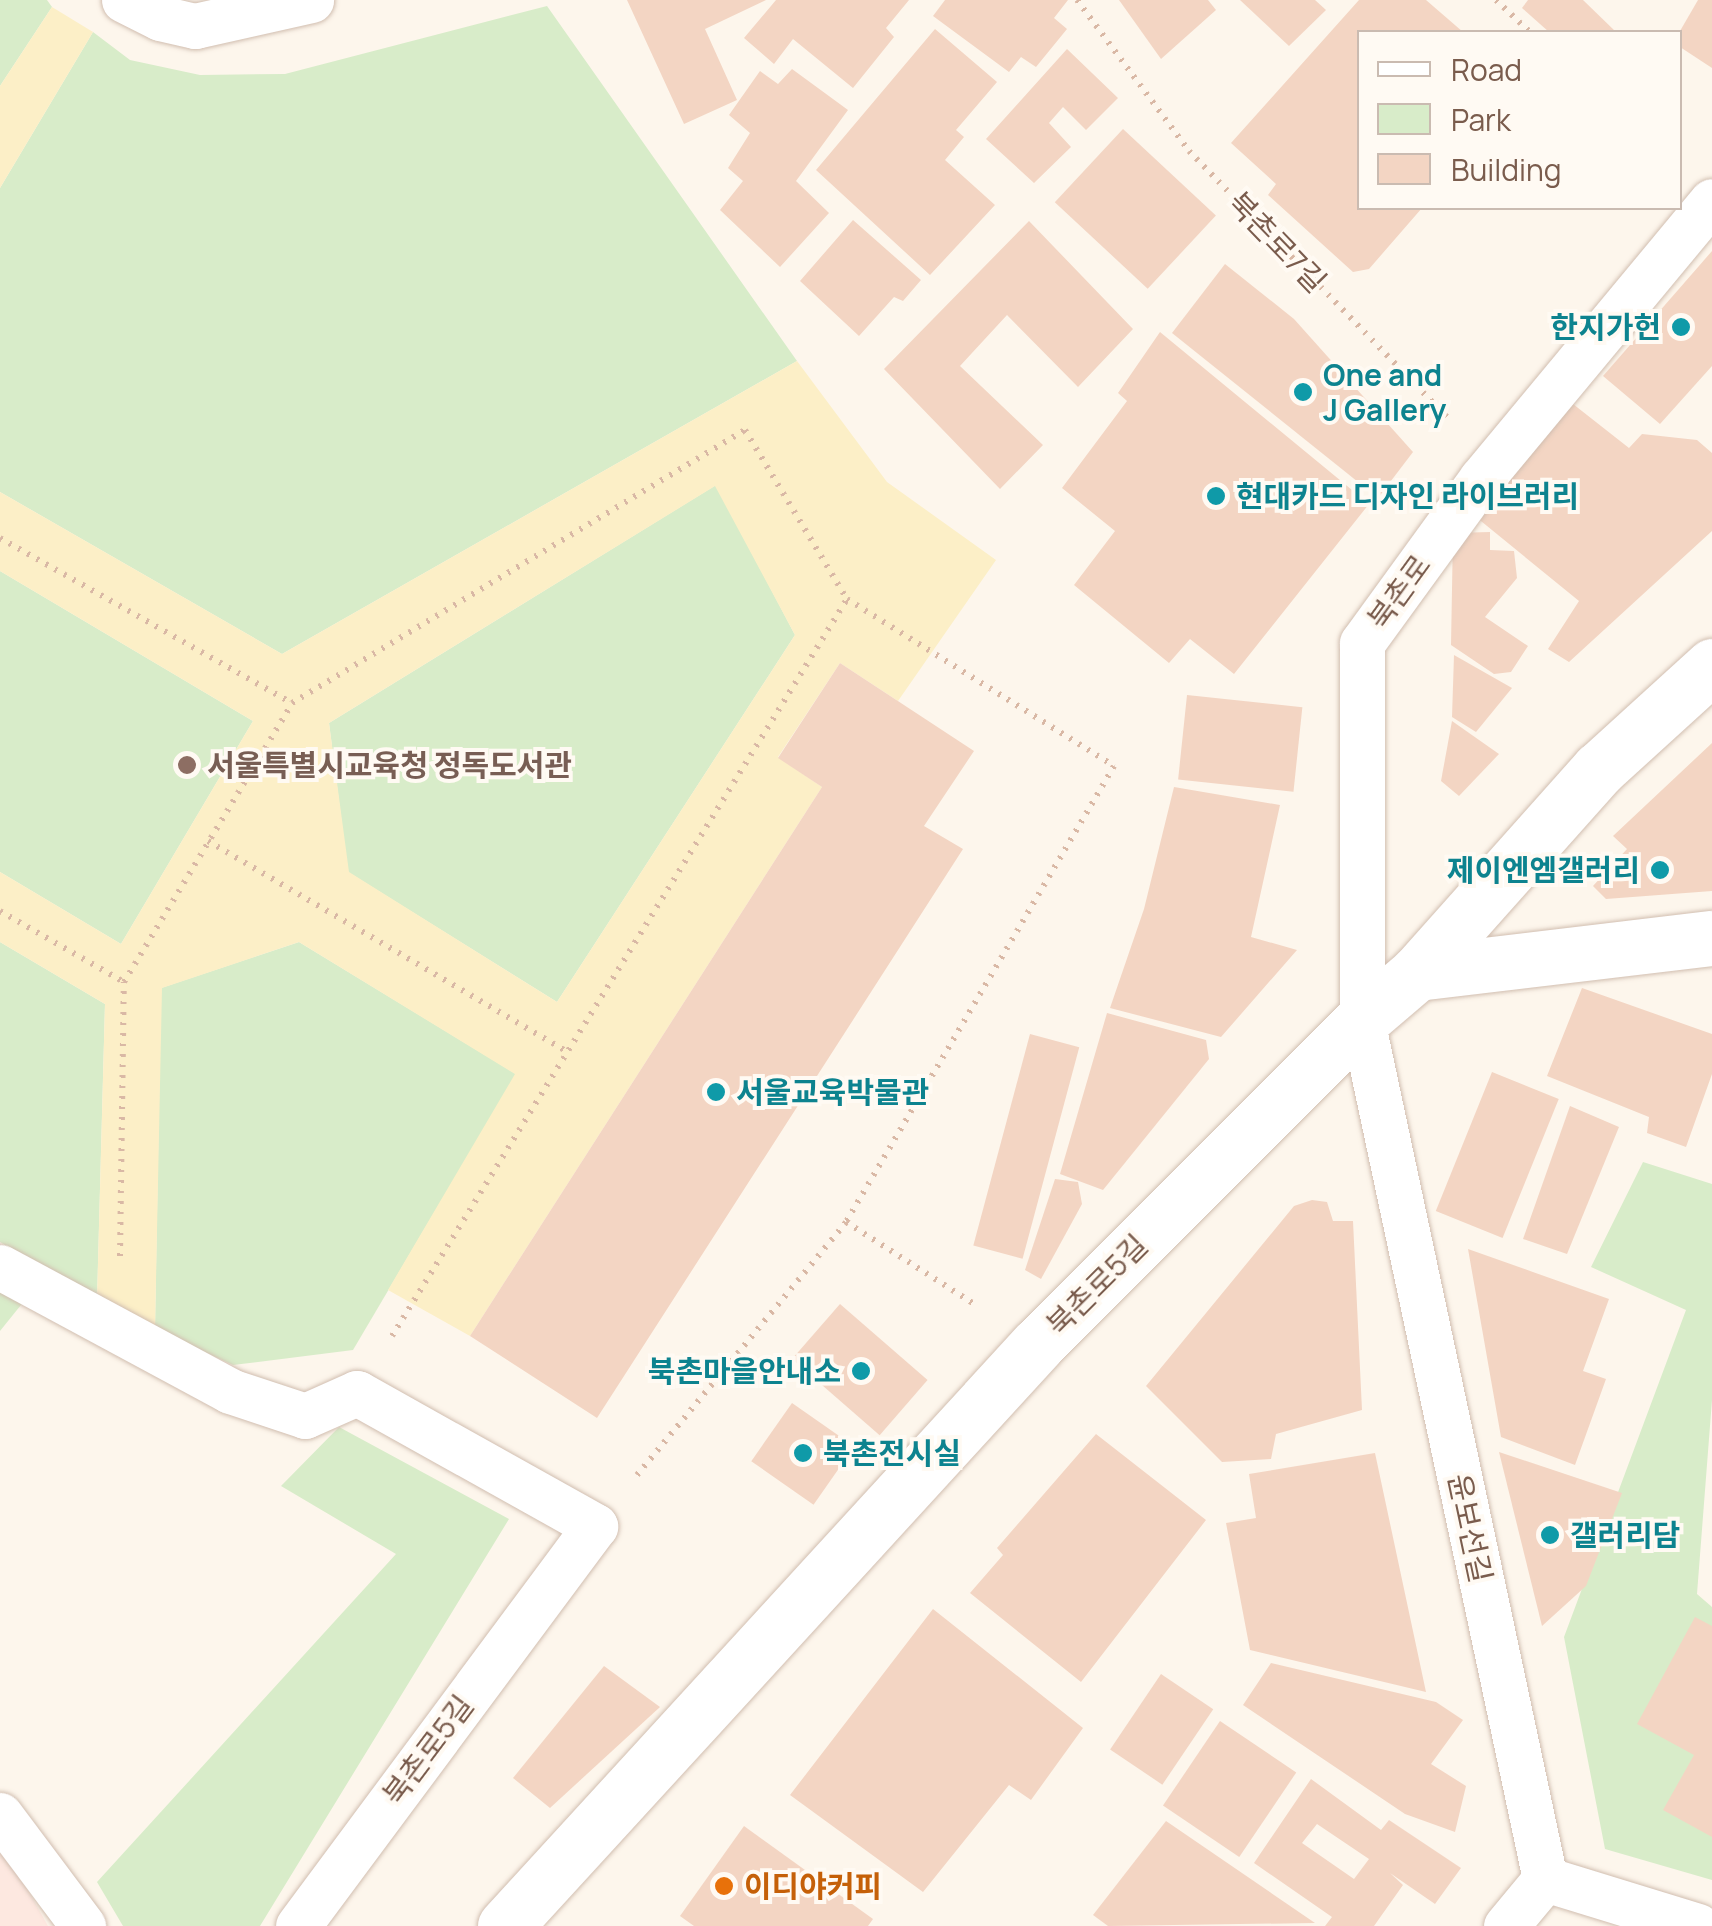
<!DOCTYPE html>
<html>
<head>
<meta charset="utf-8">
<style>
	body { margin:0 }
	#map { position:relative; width:1712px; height:1926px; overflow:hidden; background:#fdf6ec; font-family:Manrope,"Noto Sans KR",sans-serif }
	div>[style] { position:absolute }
	.commercial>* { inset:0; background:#fde8e0 }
	.green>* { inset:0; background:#d8ecc9 }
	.sand>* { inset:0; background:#fcefc7 }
	.building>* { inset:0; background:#f3d5c3; transform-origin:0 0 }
	.path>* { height:6px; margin-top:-3px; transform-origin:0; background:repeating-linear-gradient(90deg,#d9b8a5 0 2.5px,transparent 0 10.5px) }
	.roads { filter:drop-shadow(0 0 2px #d1beb0) drop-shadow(0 0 2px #d1beb0) }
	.service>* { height:45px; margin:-22.5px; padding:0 22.5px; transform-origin:22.5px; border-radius:22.5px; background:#fff }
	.minor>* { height:55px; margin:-27.5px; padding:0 27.5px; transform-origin:27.5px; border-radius:27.5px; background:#fff }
	.dots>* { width:28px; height:28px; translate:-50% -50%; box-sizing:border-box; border:5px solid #fffaf3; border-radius:50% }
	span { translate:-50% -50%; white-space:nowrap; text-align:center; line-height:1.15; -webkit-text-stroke:8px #fffaf3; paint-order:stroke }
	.street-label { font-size:30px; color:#7a5c4d }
	.culture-label { font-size:30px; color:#0d838f; font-weight:700 }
	.right { translate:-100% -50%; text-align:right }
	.left { translate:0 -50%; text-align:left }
	.education-label { font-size:30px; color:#785e54; font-weight:700 }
	.food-label { font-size:30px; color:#c56008; font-weight:700 }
	.legend { position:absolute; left:1357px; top:30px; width:325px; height:180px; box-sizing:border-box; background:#fffaf3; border:2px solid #cabbb1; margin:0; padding:12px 18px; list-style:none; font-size:30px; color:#7a5c4d }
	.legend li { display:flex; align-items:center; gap:20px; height:50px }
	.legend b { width:50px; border:2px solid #cabbb1 }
</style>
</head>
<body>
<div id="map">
	<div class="commercial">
		<div style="clip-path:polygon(0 1840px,48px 1926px,0 1926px)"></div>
	</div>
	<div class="green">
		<div style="clip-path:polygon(0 0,47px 0,52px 7px,0 86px)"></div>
		<div style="clip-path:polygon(547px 6px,797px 361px,282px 654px,0 492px,0 188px,93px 32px,130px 60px,200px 75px,285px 74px)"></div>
		<div style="clip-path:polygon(716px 485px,795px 635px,557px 1002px,348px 872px,329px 723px)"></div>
		<div style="clip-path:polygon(0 571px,253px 721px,121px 944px,0 872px)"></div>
		<div style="clip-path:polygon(0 942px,105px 1004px,97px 1300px,0 1242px)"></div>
		<div style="clip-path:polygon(299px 942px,516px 1074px,353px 1350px,233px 1365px,155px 1329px,161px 988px)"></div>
		<div style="clip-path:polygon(1643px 1162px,1712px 1184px,1712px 1400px,1697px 1594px,1712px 1607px,1712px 1880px,1605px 1849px,1564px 1637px,1686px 1310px,1591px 1267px)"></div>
		<div style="clip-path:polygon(0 1286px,25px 1300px,0 1331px)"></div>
		<div style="clip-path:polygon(339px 1427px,509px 1519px,260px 1926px,123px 1926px,97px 1882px,396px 1554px,281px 1486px)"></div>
	</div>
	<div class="sand">
		<div style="clip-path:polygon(52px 7px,93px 32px,0 188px,0 86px)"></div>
		<div style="clip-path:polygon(evenodd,797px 361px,887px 482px,996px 560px,898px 701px,840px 663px,778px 757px,822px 787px,470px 1336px,388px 1290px,515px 1074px,299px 942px,162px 988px,155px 1329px,97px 1300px,105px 1004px,0 942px,0 872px,121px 944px,253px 721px,0 571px,0 492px,282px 654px,797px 361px,715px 486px,795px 635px,557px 1002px,349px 872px,329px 723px,715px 486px)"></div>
	</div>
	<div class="building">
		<div style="clip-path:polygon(627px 0,766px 0,705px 29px,737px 100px,684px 124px)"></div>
		<div style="clip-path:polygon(776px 0,909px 0,886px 28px,894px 37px,853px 88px,793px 39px,774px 64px,744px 38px)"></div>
		<div style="clip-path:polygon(945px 0,1068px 0,1054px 18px,1067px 29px,1036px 67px,1021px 57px,1009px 72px,933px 16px)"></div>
		<div style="clip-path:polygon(1119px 0,1208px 0,1216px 10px,1161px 59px)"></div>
		<div style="clip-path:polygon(1240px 0,1315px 0,1326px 10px,1289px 46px)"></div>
		<div style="clip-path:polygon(1359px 0,1426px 0,1463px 32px,1360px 32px,1360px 208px,1422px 208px,1369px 269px,1353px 272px,1268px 195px,1276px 184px,1231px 143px)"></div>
		<div style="clip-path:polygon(1528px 0,1583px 0,1616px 32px,1549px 32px,1522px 8px)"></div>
		<div style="clip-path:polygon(1698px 0,1712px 0,1712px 68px,1680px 47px,1680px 31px)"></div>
		<div style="clip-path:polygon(935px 29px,997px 82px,956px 130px,964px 137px,945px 160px,995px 205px,930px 275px,816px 170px)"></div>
		<div style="clip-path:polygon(1067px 49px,1118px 98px,1086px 130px,1063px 107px,1049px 123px,1071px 147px,1034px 183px,986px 139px)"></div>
		<div style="clip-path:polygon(792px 69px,848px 110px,796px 181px,829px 213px,780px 267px,720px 210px,743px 181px,728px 168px,750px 133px,729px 115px,760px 71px,778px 84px)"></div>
		<div style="left:1123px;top:129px;width:127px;height:100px;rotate:43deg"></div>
		<div style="clip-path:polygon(853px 220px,921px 280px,903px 301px,894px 297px,859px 336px,800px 281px)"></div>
		<div style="clip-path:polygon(1029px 221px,1133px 329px,1078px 387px,1007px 315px,960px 366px,1043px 445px,1000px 489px,884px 369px)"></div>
		<div style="clip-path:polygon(1712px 251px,1712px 366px,1660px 424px,1603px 376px)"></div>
		<div style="clip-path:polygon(1225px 264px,1294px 319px,1413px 452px,1378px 498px,1172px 333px)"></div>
		<div style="clip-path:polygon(1160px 332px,1369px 504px,1234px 674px,1190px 639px,1169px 663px,1074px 585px,1115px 531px,1062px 488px,1127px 401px,1118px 393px)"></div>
		<div style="clip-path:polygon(1573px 404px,1629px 448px,1642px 434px,1697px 440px,1712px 453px,1712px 531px,1569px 662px,1548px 649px,1579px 601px,1476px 517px)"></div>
		<div style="clip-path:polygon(1490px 532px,1490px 550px,1514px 551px,1517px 578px,1485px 617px,1528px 646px,1511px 672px,1494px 674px,1451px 645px,1453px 533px)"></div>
		<div style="clip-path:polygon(1454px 655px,1512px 688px,1476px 732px,1452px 717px)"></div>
		<div style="clip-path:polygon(840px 663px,974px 751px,924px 826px,963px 849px,597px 1418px,470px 1336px,822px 787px,778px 758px)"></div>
		<div style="left:1187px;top:695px;width:116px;height:85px;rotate:6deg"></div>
		<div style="clip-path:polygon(1452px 721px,1499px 754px,1459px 796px,1441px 781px)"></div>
		<div style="clip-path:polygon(1712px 743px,1712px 891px,1606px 899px,1593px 886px,1627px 849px,1613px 836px)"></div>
		<div style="clip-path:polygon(1174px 787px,1280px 805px,1251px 937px,1297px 950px,1221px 1037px,1110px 1008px,1144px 909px)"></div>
		<div style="clip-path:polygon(1582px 988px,1712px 1034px,1712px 1074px,1686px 1147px,1647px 1133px,1649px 1117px,1547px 1076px)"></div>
		<div style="clip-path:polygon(1107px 1013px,1206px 1040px,1209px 1059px,1103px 1190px,1060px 1174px)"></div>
		<div style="left:1030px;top:1034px;width:51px;height:219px;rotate:15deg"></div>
		<div style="left:1492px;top:1072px;width:72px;height:150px;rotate:22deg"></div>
		<div style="clip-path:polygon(1570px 1106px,1619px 1127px,1567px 1254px,1523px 1239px)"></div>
		<div style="clip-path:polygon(1055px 1179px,1078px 1182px,1082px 1204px,1041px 1279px,1025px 1270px)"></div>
		<div style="clip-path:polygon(1312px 1200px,1327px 1202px,1333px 1221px,1353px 1221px,1362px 1410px,1276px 1434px,1271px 1459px,1222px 1462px,1146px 1386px,1294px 1206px)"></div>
		<div style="clip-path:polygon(1468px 1249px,1609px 1299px,1583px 1371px,1606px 1379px,1575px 1465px,1501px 1437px)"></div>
		<div style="left:840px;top:1304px;width:116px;height:73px;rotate:41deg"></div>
		<div style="left:792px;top:1403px;width:76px;height:71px;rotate:35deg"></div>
		<div style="clip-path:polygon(1096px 1434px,1206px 1520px,1081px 1682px,970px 1593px,1003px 1555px,997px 1548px)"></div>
		<div style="clip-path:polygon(1499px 1452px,1622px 1493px,1586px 1586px,1542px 1626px)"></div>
		<div style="clip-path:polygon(1375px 1453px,1426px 1692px,1250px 1650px,1226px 1523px,1256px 1518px,1249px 1474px)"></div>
		<div style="clip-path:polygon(933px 1609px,1083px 1728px,1031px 1800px,1009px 1785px,923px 1892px,790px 1795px)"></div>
		<div style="clip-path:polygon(1695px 1617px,1712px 1626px,1712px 1837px,1663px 1810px,1694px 1755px,1637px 1724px)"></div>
		<div style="clip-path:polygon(1271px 1663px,1436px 1702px,1463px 1720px,1431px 1764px,1466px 1786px,1455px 1832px,1405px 1814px,1243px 1705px)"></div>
		<div style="clip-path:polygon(604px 1666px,660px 1707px,550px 1808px,513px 1778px)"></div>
		<div style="left:1161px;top:1674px;width:63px;height:91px;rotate:34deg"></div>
		<div style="left:1220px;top:1721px;width:92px;height:102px;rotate:34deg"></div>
		<div style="clip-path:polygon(evenodd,1311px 1779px,1381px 1830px,1389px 1820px,1461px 1868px,1435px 1904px,1390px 1873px,1403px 1885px,1374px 1926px,1325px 1926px,1332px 1917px,1254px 1863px,1311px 1779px,1317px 1824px,1369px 1859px,1354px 1879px,1302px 1843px,1317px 1824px)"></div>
		<div style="clip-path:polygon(1166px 1821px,1315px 1923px,1108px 1926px,1093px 1915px)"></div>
		<div style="clip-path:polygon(744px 1826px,873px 1919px,868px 1926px,694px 1926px,680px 1916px)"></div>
	</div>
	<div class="path">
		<div style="left:1077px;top:0;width:188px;rotate:53.4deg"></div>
		<div style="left:1189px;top:151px;width:371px;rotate:45.9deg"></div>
		<div style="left:1496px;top:0;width:47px;rotate:43.3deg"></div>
		<div style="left:0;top:538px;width:335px;rotate:29.5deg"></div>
		<div style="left:292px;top:703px;width:529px;rotate:-31.08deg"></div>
		<div style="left:745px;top:430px;width:197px;rotate:58.9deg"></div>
		<div style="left:847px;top:599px;width:315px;rotate:32deg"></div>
		<div style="left:1114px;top:766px;width:529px;rotate:120.44deg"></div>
		<div style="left:208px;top:841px;width:417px;rotate:30.4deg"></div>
		<div style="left:0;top:911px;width:143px;rotate:29.8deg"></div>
		<div style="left:124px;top:982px;width:326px;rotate:-58.9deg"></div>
		<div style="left:120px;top:1256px;width:274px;rotate:-89.2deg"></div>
		<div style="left:392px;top:1336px;width:866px;rotate:-58.31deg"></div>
		<div style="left:637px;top:1475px;width:328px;rotate:-50.4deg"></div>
		<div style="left:846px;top:1222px;width:154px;rotate:32.6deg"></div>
	</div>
	<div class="roads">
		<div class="service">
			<div style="left:124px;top:0;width:40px;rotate:26.6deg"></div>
			<div style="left:160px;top:18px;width:36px;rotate:13deg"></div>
			<div style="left:195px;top:26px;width:119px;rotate:-12.6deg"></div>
			<div style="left:0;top:1267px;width:261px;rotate:28.3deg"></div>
			<div style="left:230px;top:1391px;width:79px;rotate:18.4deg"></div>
			<div style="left:305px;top:1416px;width:57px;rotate:-23.9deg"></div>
			<div style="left:357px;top:1393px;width:273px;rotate:29.2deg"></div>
			<div style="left:595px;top:1526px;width:498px;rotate:126.6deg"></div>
			<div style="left:0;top:1815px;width:139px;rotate:53.2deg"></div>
			<div style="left:1545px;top:1879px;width:878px;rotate:-102.03deg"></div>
			<div style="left:1362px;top:1020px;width:377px;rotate:-90deg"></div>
			<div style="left:1362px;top:643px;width:203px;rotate:-54deg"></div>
			<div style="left:1481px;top:479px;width:361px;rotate:-50.3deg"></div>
			<div style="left:1545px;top:1879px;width:160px;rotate:17.1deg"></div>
			<div style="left:1506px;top:1926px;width:61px;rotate:-50.3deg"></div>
		</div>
		<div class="minor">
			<div style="left:1417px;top:973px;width:297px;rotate:-6.8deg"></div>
			<div style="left:505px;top:1926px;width:789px;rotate:-47.52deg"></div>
			<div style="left:1038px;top:1344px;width:458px;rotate:-45deg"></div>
			<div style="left:1362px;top:1020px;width:72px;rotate:-40.5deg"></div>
			<div style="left:1417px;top:973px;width:273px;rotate:-48.3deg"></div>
			<div style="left:1599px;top:769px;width:153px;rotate:-42.3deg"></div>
		</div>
	</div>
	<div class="dots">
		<div style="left:1681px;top:327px;background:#0f9aa8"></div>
		<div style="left:1303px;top:392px;background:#0f9aa8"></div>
		<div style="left:1216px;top:496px;background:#0f9aa8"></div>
		<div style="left:187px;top:765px;background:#8d6e63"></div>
		<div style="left:1660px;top:870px;background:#0f9aa8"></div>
		<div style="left:716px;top:1092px;background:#0f9aa8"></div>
		<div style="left:861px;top:1371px;background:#0f9aa8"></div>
		<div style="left:803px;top:1453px;background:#0f9aa8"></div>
		<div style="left:1550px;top:1535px;background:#0f9aa8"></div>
		<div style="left:724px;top:1886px;background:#e8710a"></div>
	</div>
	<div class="street-label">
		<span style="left:1277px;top:242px;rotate:46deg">북촌로7길</span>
		<span style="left:1399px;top:592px;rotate:-54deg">북촌로</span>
		<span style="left:1097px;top:1285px;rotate:-45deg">북촌로5길</span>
		<span style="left:1470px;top:1528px;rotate:78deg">윤보선길</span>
		<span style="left:428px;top:1750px;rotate:-53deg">북촌로5길</span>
	</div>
	<div class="culture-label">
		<span class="right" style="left:1661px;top:327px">한지가헌</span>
		<span class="left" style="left:1323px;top:392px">One and<br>J Gallery</span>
		<span class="left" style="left:1236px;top:496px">현대카드 디자인 라이브러리</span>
		<span class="right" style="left:1640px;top:870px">제이엔엠갤러리</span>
		<span class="left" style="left:736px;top:1092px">서울교육박물관</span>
		<span class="right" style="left:841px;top:1371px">북촌마을안내소</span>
		<span class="left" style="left:823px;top:1453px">북촌전시실</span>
		<span class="left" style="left:1570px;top:1535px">갤러리담</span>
	</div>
	<div class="education-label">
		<span class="left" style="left:207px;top:765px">서울특별시교육청 정독도서관</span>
	</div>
	<div class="food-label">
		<span class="left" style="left:744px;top:1886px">이디야커피</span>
	</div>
	<ul class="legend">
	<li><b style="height:12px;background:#fff"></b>Road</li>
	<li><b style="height:28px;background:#d8ecc9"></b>Park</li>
	<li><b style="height:28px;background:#f3d5c3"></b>Building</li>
	</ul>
</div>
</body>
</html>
